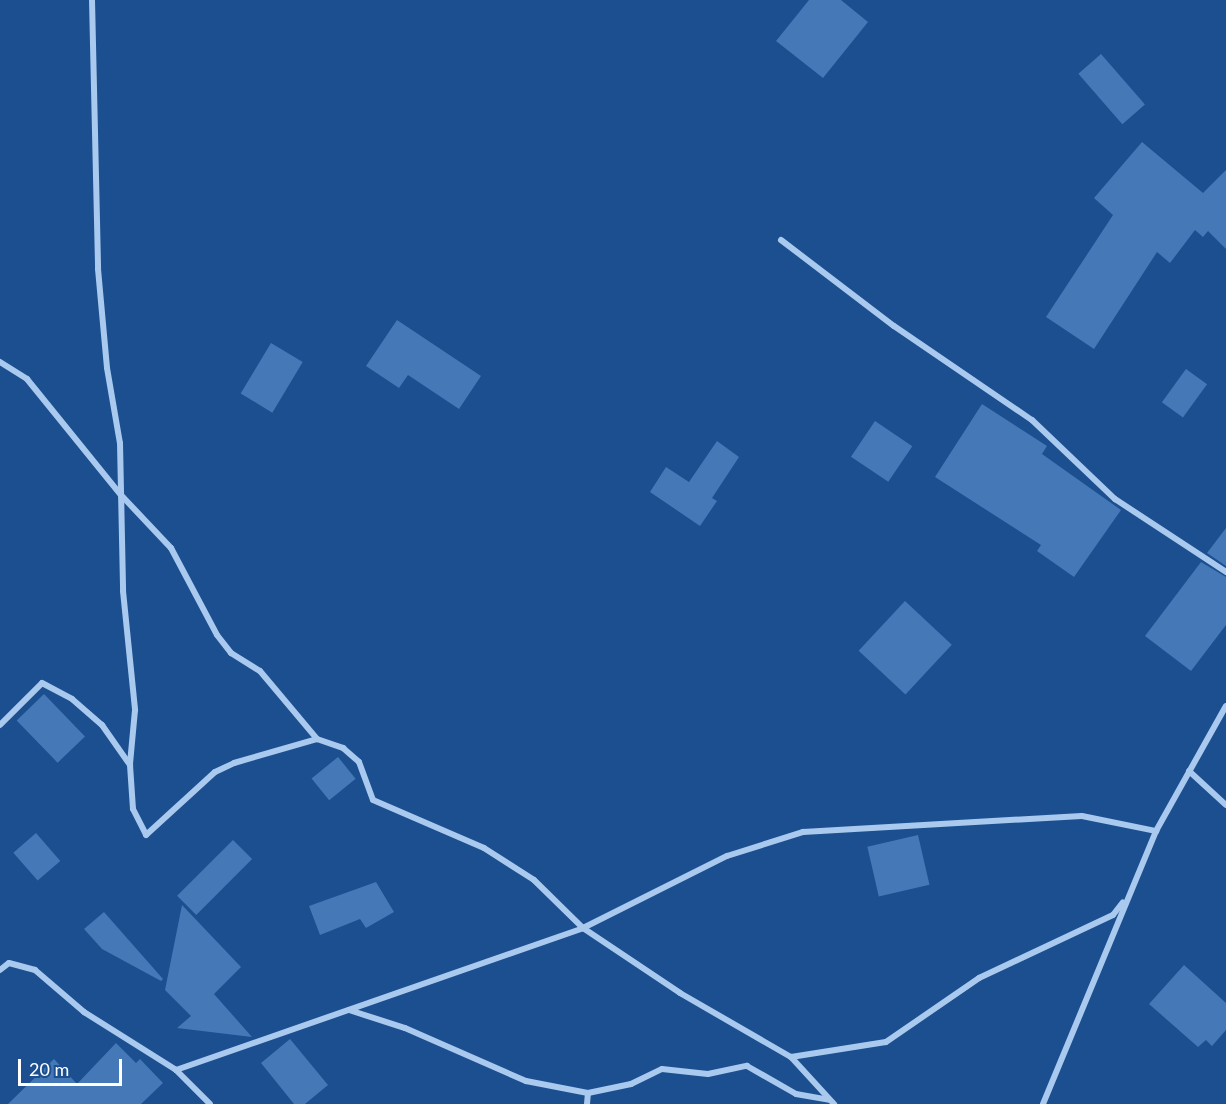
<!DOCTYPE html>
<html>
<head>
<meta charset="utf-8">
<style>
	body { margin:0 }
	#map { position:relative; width:1226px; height:1104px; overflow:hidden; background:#1b4f8f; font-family:Lato,sans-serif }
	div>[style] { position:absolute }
	.building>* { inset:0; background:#4478b7; transform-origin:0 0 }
	.minor>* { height:6px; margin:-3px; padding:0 3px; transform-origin:3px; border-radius:3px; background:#a9c9ee }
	span { translate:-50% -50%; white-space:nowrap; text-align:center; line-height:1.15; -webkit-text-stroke:5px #1b4f8f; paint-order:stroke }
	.scale { position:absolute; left:18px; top:1059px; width:104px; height:27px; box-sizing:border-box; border:3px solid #fff; border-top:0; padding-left:8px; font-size:18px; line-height:21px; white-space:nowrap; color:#fff; -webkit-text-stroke:4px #1b4f8f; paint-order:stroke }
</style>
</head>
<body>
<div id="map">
	<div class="building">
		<div style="clip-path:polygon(809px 0,841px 0,868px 22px,823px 78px,776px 41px)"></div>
		<div style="left:1101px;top:54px;width:67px;height:30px;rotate:49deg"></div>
		<div style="clip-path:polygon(1142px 142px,1203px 193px,1226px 170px,1226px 249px,1208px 231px,1203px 237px,1195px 230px,1170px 263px,1157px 252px,1094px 349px,1046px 317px,1113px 215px,1094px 198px)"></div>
		<div style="clip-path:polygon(397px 320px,481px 376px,459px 409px,408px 375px,399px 388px,366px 366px)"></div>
		<div style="left:271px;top:343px;width:37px;height:59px;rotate:31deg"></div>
		<div style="left:1186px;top:369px;width:26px;height:41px;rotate:36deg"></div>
		<div style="clip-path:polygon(982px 404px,1047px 446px,1042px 454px,1121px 510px,1074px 577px,1037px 551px,1041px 545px,935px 477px)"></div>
		<div style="left:875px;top:421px;width:45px;height:43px;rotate:34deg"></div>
		<div style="clip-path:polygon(717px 441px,739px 457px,712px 498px,717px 501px,700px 526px,650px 492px,666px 467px,689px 482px)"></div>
		<div style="clip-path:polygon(1226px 528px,1226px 566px,1207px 553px)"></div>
		<div style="clip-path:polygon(1201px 562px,1226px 577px,1226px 625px,1191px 671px,1145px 636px)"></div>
		<div style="left:905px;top:601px;width:64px;height:68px;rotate:43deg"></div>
		<div style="left:44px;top:694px;width:59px;height:38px;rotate:46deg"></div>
		<div style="left:338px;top:757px;width:28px;height:34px;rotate:51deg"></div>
		<div style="left:36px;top:833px;width:37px;height:30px;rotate:49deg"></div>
		<div style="left:918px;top:835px;width:51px;height:52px;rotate:77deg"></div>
		<div style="left:233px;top:840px;width:27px;height:79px;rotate:45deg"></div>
		<div style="clip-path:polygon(376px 882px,394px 912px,366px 928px,360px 919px,320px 935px,309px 906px)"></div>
		<div style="clip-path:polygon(182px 905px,241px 967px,214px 994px,252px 1037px,177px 1028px,191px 1016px,165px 990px)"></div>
		<div style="clip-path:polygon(104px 912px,163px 979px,161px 981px,102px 949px,84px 929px)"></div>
		<div style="clip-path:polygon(1184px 965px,1226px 1003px,1226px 1030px,1212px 1046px,1206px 1040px,1198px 1047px,1149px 1004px)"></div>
		<div style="clip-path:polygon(290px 1039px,328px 1085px,305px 1104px,294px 1104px,261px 1063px)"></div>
		<div style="clip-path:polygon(116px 1043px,136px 1063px,140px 1059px,163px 1083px,141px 1104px,8px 1104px,54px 1059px,77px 1084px)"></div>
	</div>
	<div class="minor">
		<div style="left:92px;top:0;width:269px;rotate:88.7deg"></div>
		<div style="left:98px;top:269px;width:99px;rotate:84.8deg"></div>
		<div style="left:107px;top:368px;width:76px;rotate:80.2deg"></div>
		<div style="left:120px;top:443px;width:148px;rotate:88.8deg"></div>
		<div style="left:123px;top:591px;width:120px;rotate:84.2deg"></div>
		<div style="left:135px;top:710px;width:54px;rotate:95.3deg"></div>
		<div style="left:781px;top:240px;width:142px;rotate:37.3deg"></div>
		<div style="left:894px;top:326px;width:167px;rotate:34.3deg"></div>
		<div style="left:1032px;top:420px;width:115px;rotate:43.6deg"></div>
		<div style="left:1115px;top:499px;width:133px;rotate:33.3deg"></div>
		<div style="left:0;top:362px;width:32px;rotate:32deg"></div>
		<div style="left:27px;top:379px;width:149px;rotate:51deg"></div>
		<div style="left:121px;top:495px;width:73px;rotate:46.7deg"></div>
		<div style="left:171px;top:548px;width:98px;rotate:62.1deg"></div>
		<div style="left:217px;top:635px;width:23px;rotate:52deg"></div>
		<div style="left:231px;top:653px;width:34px;rotate:32deg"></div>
		<div style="left:260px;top:671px;width:89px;rotate:50deg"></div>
		<div style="left:0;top:725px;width:59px;rotate:-45deg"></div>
		<div style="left:42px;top:683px;width:34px;rotate:28deg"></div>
		<div style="left:72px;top:699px;width:40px;rotate:41deg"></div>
		<div style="left:102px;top:725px;width:49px;rotate:55deg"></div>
		<div style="left:130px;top:765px;width:44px;rotate:86.1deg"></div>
		<div style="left:133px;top:809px;width:29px;rotate:63deg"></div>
		<div style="left:146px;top:835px;width:93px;rotate:-42.4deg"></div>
		<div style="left:215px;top:772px;width:21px;rotate:-25deg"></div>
		<div style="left:234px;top:763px;width:86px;rotate:-16.1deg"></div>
		<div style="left:317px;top:739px;width:28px;rotate:19deg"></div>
		<div style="left:343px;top:748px;width:21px;rotate:41deg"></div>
		<div style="left:359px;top:762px;width:40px;rotate:69.8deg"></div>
		<div style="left:373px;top:800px;width:121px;rotate:23.4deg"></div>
		<div style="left:484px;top:848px;width:59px;rotate:32.6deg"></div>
		<div style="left:534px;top:880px;width:69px;rotate:44.4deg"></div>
		<div style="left:583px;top:928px;width:117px;rotate:33.8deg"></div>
		<div style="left:680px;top:993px;width:128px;rotate:30deg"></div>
		<div style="left:791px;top:1057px;width:64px;rotate:47.5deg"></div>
		<div style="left:1189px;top:771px;width:50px;rotate:42.6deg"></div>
		<div style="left:0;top:970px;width:11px;rotate:-38deg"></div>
		<div style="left:9px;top:963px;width:27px;rotate:15deg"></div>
		<div style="left:35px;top:970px;width:65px;rotate:40.6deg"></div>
		<div style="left:84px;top:1012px;width:109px;rotate:32.2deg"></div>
		<div style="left:176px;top:1070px;width:48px;rotate:45deg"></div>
		<div style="left:349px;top:1010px;width:59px;rotate:17.8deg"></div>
		<div style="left:405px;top:1028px;width:132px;rotate:23.7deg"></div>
		<div style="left:526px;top:1081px;width:63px;rotate:11deg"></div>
		<div style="left:588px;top:1093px;width:44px;rotate:-11.8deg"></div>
		<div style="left:631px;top:1084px;width:34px;rotate:-26deg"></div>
		<div style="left:662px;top:1069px;width:46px;rotate:6.2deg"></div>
		<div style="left:708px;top:1074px;width:40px;rotate:-12deg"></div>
		<div style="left:747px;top:1066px;width:56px;rotate:29.7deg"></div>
		<div style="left:796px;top:1094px;width:34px;rotate:10deg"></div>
		<div style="left:791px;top:1057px;width:96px;rotate:-9deg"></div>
		<div style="left:886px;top:1042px;width:113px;rotate:-34.5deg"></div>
		<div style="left:979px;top:978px;width:148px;rotate:-25.2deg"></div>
		<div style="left:1113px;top:915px;width:16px;rotate:-52deg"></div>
		<div style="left:176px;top:1070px;width:431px;rotate:-19.2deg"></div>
		<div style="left:583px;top:928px;width:161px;rotate:-26.6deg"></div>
		<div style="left:727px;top:856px;width:80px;rotate:-17.5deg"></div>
		<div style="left:803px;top:832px;width:279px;rotate:-3.3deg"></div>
		<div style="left:1082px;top:816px;width:76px;rotate:11.5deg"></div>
		<div style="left:587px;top:1104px;width:11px;rotate:-85deg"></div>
		<div style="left:1043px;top:1104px;width:295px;rotate:-67.5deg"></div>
		<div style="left:1156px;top:831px;width:143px;rotate:-60.8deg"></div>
	</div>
	<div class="scale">20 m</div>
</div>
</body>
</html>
